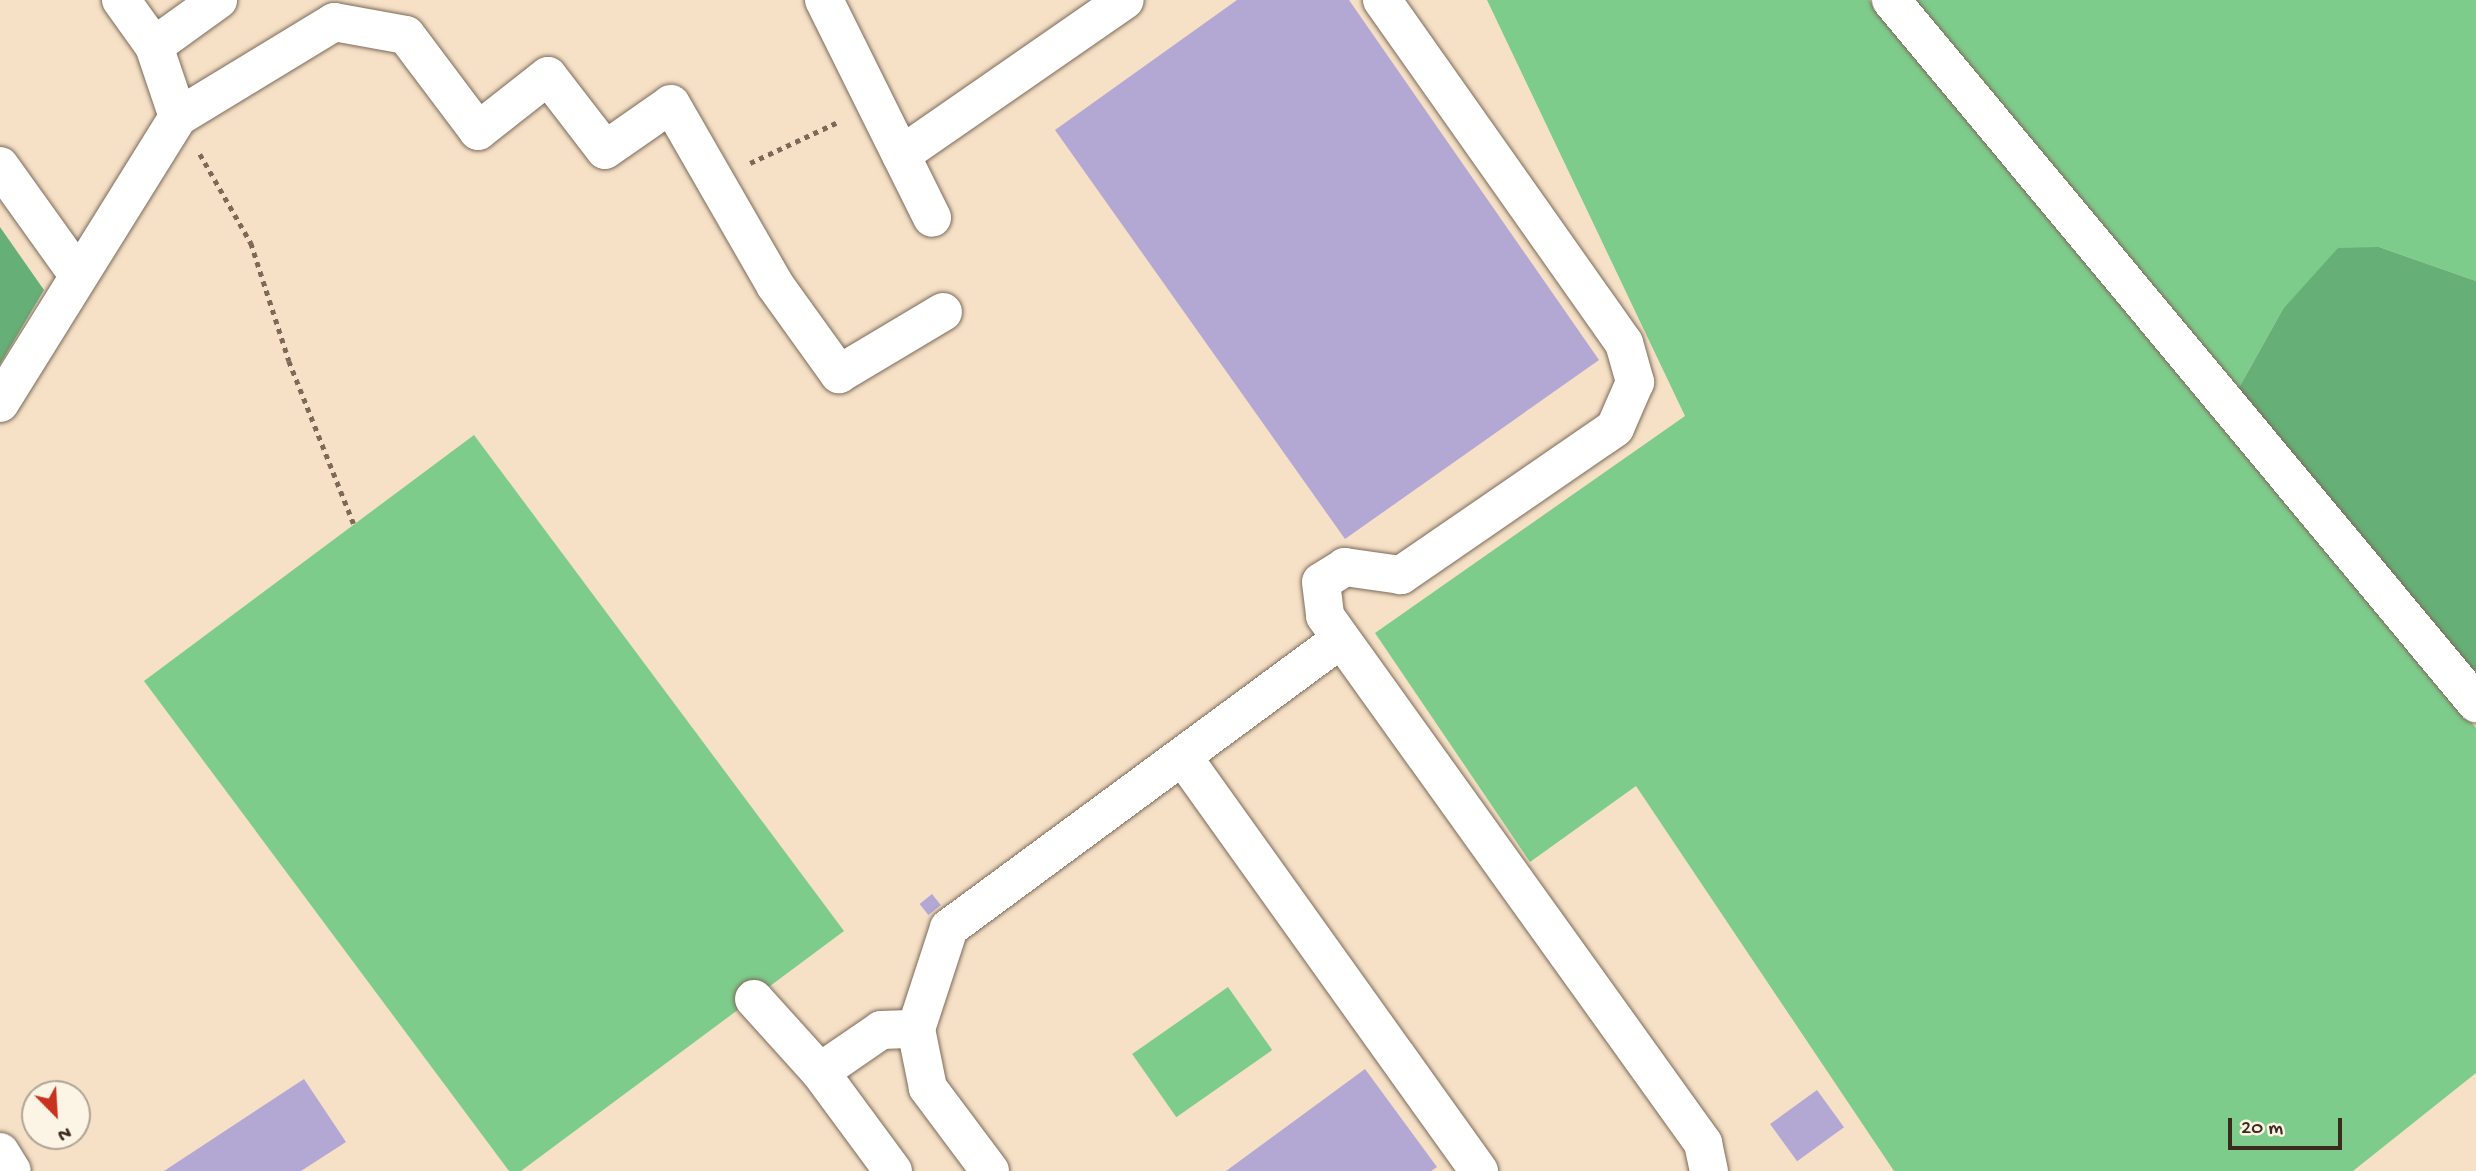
<!DOCTYPE html>
<html>
<head>
<meta charset="utf-8">
<style>
	body { margin:0 }
	#map { position:relative; width:2476px; height:1171px; overflow:hidden; background:#f6e1c7; font-family:"Gochi Hand",sans-serif }
	div>[style] { position:absolute }
	.green>* { inset:0; background:#7ecc8c; transform-origin:0 0 }
	.forest>* { inset:0; background:#66b078 }
	.building>* { inset:0; background:#b3a8d3; transform-origin:0 0 }
	.path>* { height:4.5px; margin-top:-2.25px; transform-origin:0; background:repeating-linear-gradient(90deg,#7c6a59 0 5px,transparent 0 10px) }
	.roads { filter:drop-shadow(0 0 2px #7c6a59) drop-shadow(0 0 2px #7c6a59) }
	.minor>* { height:38px; margin:-19px; padding:0 19px; transform-origin:19px; border-radius:19px; background:#fff }
	span { translate:-50% -50%; white-space:nowrap; text-align:center; line-height:1.15; -webkit-text-stroke:6px #fcf5e5; paint-order:stroke }
	.north { position:absolute; left:21px; top:1080px; width:70px; height:70px; box-sizing:border-box; background:#fcf5e5; border:2px solid #afa495; border-radius:50%; rotate:156deg; font-size:19px; font-weight:700; line-height:28px; text-align:center; color:#3b2a1e }
	.north::after { content:''; display:block; margin:auto; width:24px; height:32px; background:#c8321e; clip-path:polygon(50% 0,100% 100%,50% 72%,0 100%) }
	.scale { position:absolute; left:2228px; top:1118px; width:114px; height:32px; box-sizing:border-box; border:4px solid #3b2a1e; border-top:0; padding-left:9px; font-size:21px; line-height:24px; white-space:nowrap; color:#3b2a1e; -webkit-text-stroke:5px #fcf5e5; paint-order:stroke }
</style>
</head>
<body>
<div id="map">
	<div class="green">
		<div style="clip-path:polygon(1487px 0,1869px 0,2476px 728px,2476px 1073px,2353px 1171px,1894px 1171px,1636px 786px,1530px 862px,1375px 633px,1685px 416px)"></div>
		<div style="clip-path:polygon(1912px 0,2476px 0,2476px 281px,2379px 247px,2283px 309px,2236px 393px)"></div>
		<div style="clip-path:polygon(474px 435px,844px 931px,521px 1171px,509px 1171px,144px 681px)"></div>
		<div style="left:1228px;top:987px;width:77px;height:117px;rotate:55deg"></div>
	</div>
	<div class="forest">
		<div style="clip-path:polygon(0 227px,44px 290px,0 364px)"></div>
		<div style="clip-path:polygon(2379px 247px,2476px 281px,2476px 686px,2236px 393px,2283px 309px,2338px 248px)"></div>
	</div>
	<div class="building">
		<div style="clip-path:polygon(1237px 0,1349px 0,1599px 360px,1345px 539px,1055px 130px)"></div>
		<div style="left:932px;top:894px;width:14px;height:16px;rotate:51deg"></div>
		<div style="clip-path:polygon(1365px 1069px,1437px 1167px,1431px 1171px,1226px 1171px)"></div>
		<div style="clip-path:polygon(304px 1079px,346px 1142px,301px 1171px,164px 1171px)"></div>
		<div style="left:1817px;top:1090px;width:46px;height:58px;rotate:54deg"></div>
	</div>
	<div class="path">
		<div style="left:200px;top:154px;width:103px;rotate:60.2deg"></div>
		<div style="left:251px;top:243px;width:124px;rotate:72.1deg"></div>
		<div style="left:289px;top:361px;width:175px;rotate:68.3deg"></div>
		<div style="left:750px;top:163px;width:99px;rotate:-25deg"></div>
	</div>
	<div class="roads">
		<div class="minor">
			<div style="left:121px;top:0;width:57px;rotate:54.3deg"></div>
			<div style="left:154px;top:46px;width:75px;rotate:71.3deg"></div>
			<div style="left:824px;top:0;width:243px;rotate:63.6deg"></div>
			<div style="left:1382px;top:0;width:420px;rotate:54.8deg"></div>
			<div style="left:1624px;top:343px;width:41px;rotate:74.2deg"></div>
			<div style="left:1635px;top:382px;width:50px;rotate:113.5deg"></div>
			<div style="left:1615px;top:428px;width:260px;rotate:145.5deg"></div>
			<div style="left:1401px;top:575px;width:57px;rotate:-171.9deg"></div>
			<div style="left:1345px;top:567px;width:28px;rotate:148deg"></div>
			<div style="left:1321px;top:582px;width:34px;rotate:83deg"></div>
			<div style="left:1325px;top:616px;width:649px;rotate:54.35deg"></div>
			<div style="left:1703px;top:1143px;width:29px;rotate:78deg"></div>
			<div style="left:1891px;top:0;width:915px;rotate:50.23deg"></div>
			<div style="left:154px;top:46px;width:79px;rotate:-35.7deg"></div>
			<div style="left:901px;top:155px;width:272px;rotate:-34.7deg"></div>
			<div style="left:0;top:166px;width:134px;rotate:54.4deg"></div>
			<div style="left:0;top:403px;width:337px;rotate:-58.1deg"></div>
			<div style="left:178px;top:117px;width:183px;rotate:-31.3deg"></div>
			<div style="left:334px;top:22px;width:73px;rotate:10.2deg"></div>
			<div style="left:406px;top:35px;width:120px;rotate:53.1deg"></div>
			<div style="left:478px;top:131px;width:89px;rotate:-38.2deg"></div>
			<div style="left:548px;top:76px;width:93px;rotate:52.4deg"></div>
			<div style="left:605px;top:150px;width:80px;rotate:-34.9deg"></div>
			<div style="left:671px;top:104px;width:209px;rotate:60.1deg"></div>
			<div style="left:775px;top:285px;width:110px;rotate:54.3deg"></div>
			<div style="left:839px;top:374px;width:121px;rotate:-30.8deg"></div>
			<div style="left:1183px;top:757px;width:509px;rotate:54.44deg"></div>
			<div style="left:754px;top:999px;width:98px;rotate:47.9deg"></div>
			<div style="left:820px;top:1072px;width:74px;rotate:-34.5deg"></div>
			<div style="left:881px;top:1030px;width:35px;rotate:-2deg"></div>
			<div style="left:820px;top:1072px;width:123px;rotate:53.6deg"></div>
			<div style="left:0;top:1152px;width:22px;rotate:58deg"></div>
			<div style="left:990px;top:1171px;width:104px;rotate:-126.8deg"></div>
			<div style="left:928px;top:1088px;width:60px;rotate:-101.5deg"></div>
			<div style="left:916px;top:1029px;width:106px;rotate:-71.9deg"></div>
			<div style="left:949px;top:928px;width:487px;rotate:-36.4deg"></div>
		</div>
	</div>
	<div class="north">N</div>
	<div class="scale">20 m</div>
</div>
</body>
</html>
